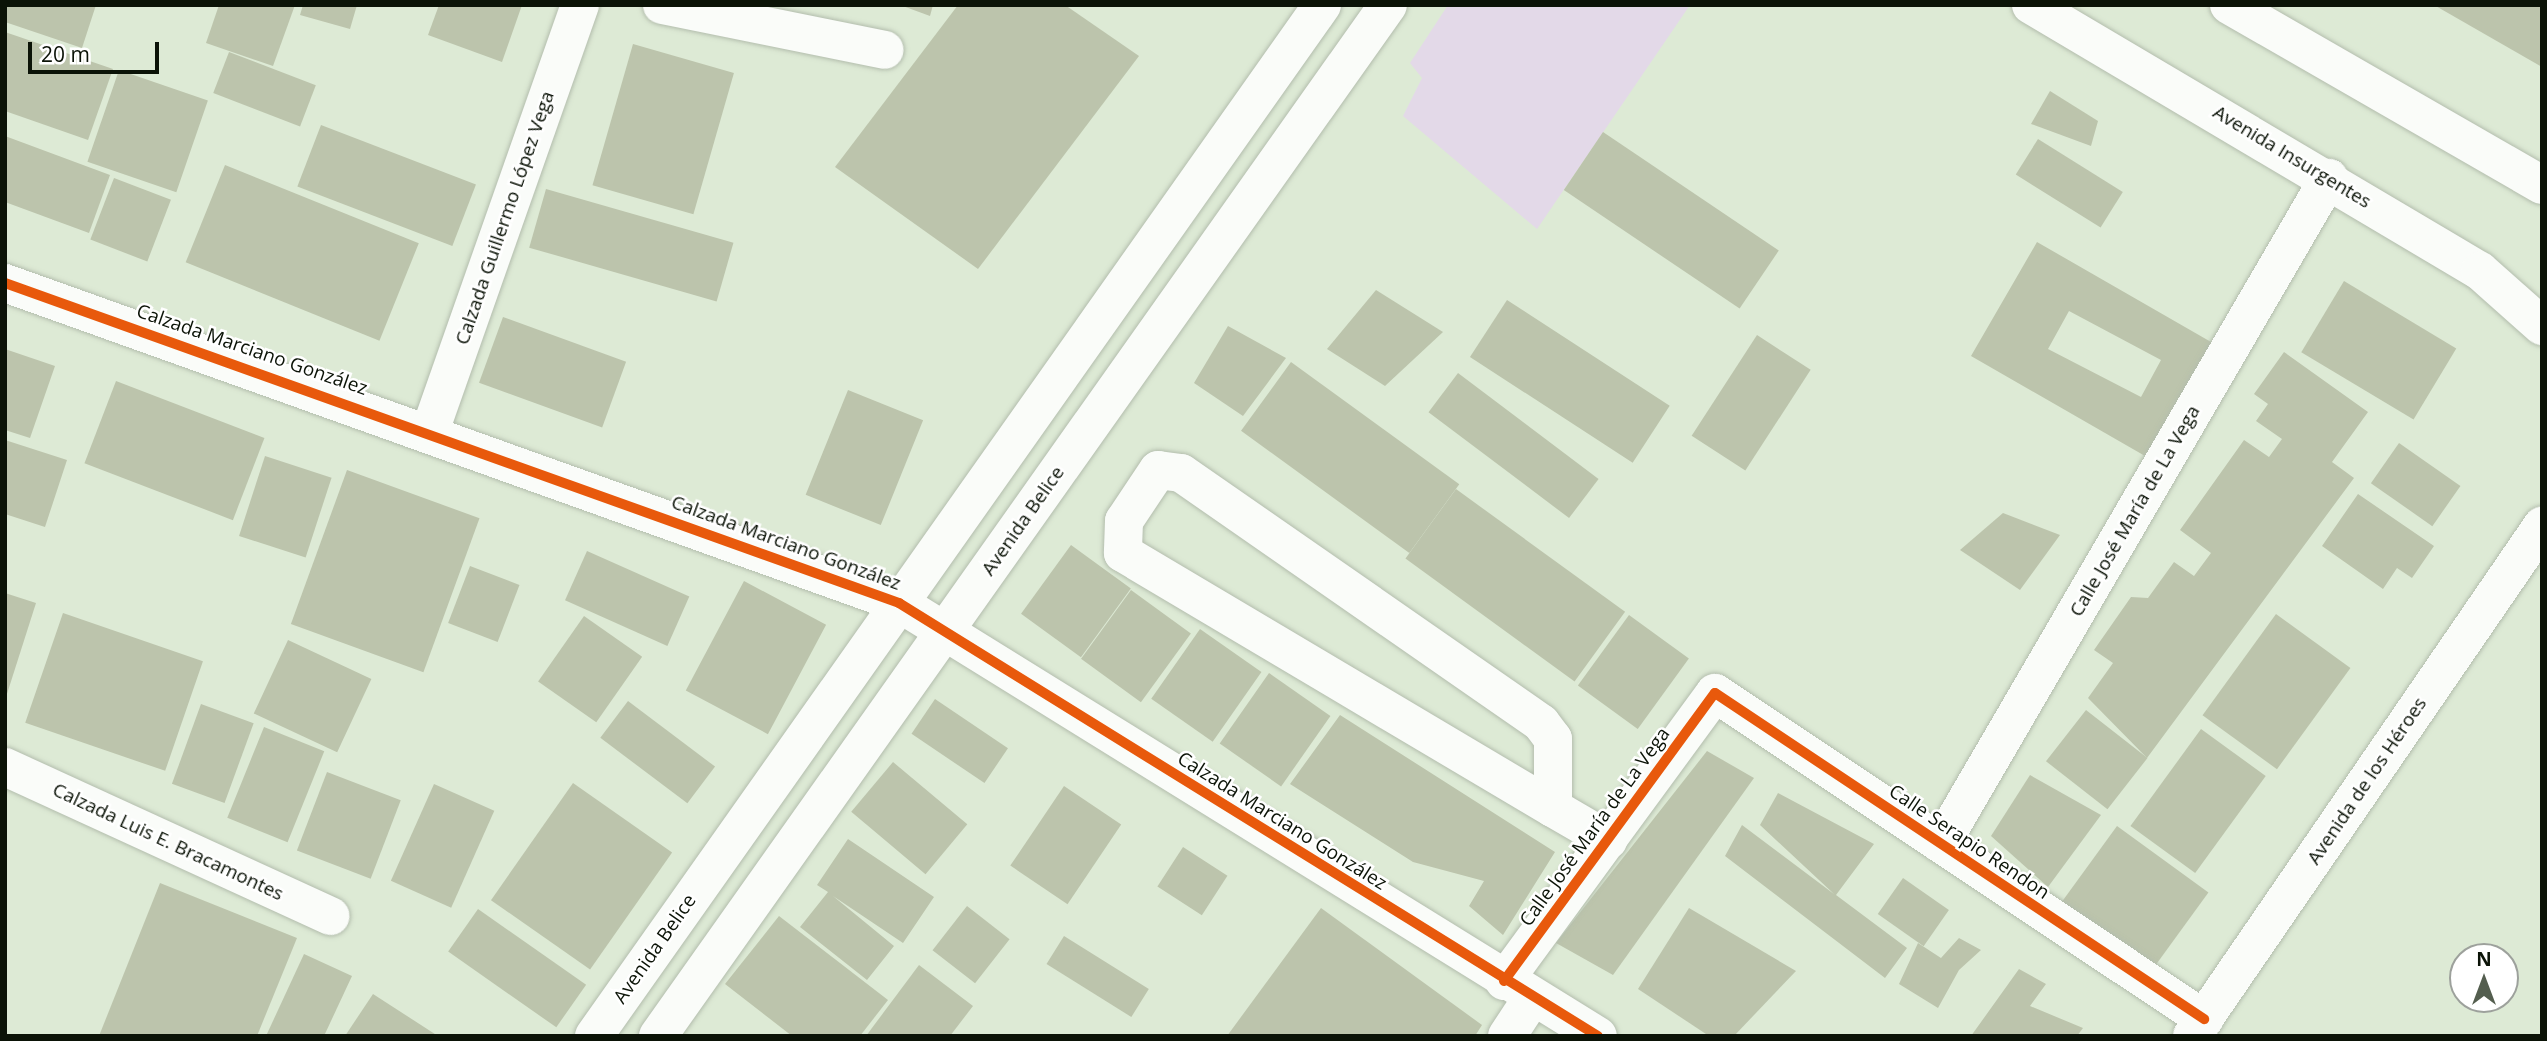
<!DOCTYPE html>
<html>
<head>
<meta charset="utf-8">
<style>
	body { margin:0 }
	#map { position:relative; width:2547px; height:1041px; overflow:hidden; background:#ddead5; font-family:"Open Sans",sans-serif }
	div>[style] { position:absolute }
	.green>* { inset:0; background:#e3d9e8 }
	.building>* { inset:0; background:#bcc4ac; transform-origin:0 0 }
	.roads { filter:drop-shadow(0 0 2px #b3bdad) drop-shadow(0 0 2px #b3bdad) }
	.street>* { height:38px; margin:-19px; padding:0 19px; transform-origin:19px; border-radius:19px; background:#fafcf9 }
	.secondary>* { height:38px; margin:-19px; padding:0 19px; transform-origin:19px; border-radius:19px; background:#fafcf9 }
	.primary>* { height:38px; margin:-19px; padding:0 19px; transform-origin:19px; border-radius:19px; background:#fafcf9 }
	.cycleway>* { height:10px; margin:-5px; padding:0 5px; transform-origin:5px; border-radius:5px; background:#e8590c }
	span { translate:-50% -50%; white-space:nowrap; text-align:center; line-height:1.15; -webkit-text-stroke:5px #fff; paint-order:stroke }
	.street-label { font-size:19px; color:#0b1307 }
	.frame { position:absolute; inset:0; border:7px solid #0b1307; pointer-events:none }
	.north { position:absolute; left:2449px; top:943px; width:70px; height:70px; box-sizing:border-box; background:#fff; border:2px solid #9da19c; border-radius:50%; rotate:0deg; font-size:19px; font-weight:700; line-height:28px; text-align:center; color:#0b1307 }
	.north::after { content:''; display:block; margin:auto; width:24px; height:32px; background:#545e4f; clip-path:polygon(50% 0,100% 100%,50% 72%,0 100%) }
	.scale { position:absolute; left:28px; top:42px; width:131px; height:32px; box-sizing:border-box; border:4px solid #0b1307; border-top:0; padding-left:9px; font-size:21px; line-height:24px; white-space:nowrap; color:#0b1307; -webkit-text-stroke:5px #fff; paint-order:stroke }
</style>
</head>
<body>
<div id="map">
	<div class="green">
		<div style="clip-path:polygon(1448px 5px,1690px 5px,1537px 229px,1403px 116px,1422px 78px,1410px 63px)"></div>
	</div>
	<div class="building">
		<div style="clip-path:polygon(5px 5px,96px 5px,82px 48px,5px 22px)"></div>
		<div style="clip-path:polygon(219px 5px,295px 5px,273px 66px,206px 43px)"></div>
		<div style="clip-path:polygon(303px 5px,357px 5px,350px 29px,300px 15px)"></div>
		<div style="clip-path:polygon(439px 5px,522px 5px,502px 62px,428px 35px)"></div>
		<div style="clip-path:polygon(900px 5px,933px 5px,930px 16px)"></div>
		<div style="clip-path:polygon(958px 5px,1065px 5px,1139px 56px,978px 269px,835px 167px)"></div>
		<div style="clip-path:polygon(2434px 5px,2542px 5px,2542px 67px)"></div>
		<div style="clip-path:polygon(5px 32px,113px 69px,88px 140px,5px 111px)"></div>
		<div style="left:633px;top:44px;width:105px;height:147px;rotate:16deg"></div>
		<div style="left:229px;top:52px;width:93px;height:44px;rotate:21deg"></div>
		<div style="left:119px;top:70px;width:94px;height:97px;rotate:19deg"></div>
		<div style="clip-path:polygon(2050px 91px,2098px 121px,2091px 146px,2031px 124px)"></div>
		<div style="left:321px;top:125px;width:166px;height:66px;rotate:21deg"></div>
		<div style="left:1603px;top:132px;width:212px;height:70px;rotate:34deg"></div>
		<div style="clip-path:polygon(5px 136px,110px 175px,89px 233px,5px 202px)"></div>
		<div style="left:2038px;top:139px;width:100px;height:42px;rotate:32deg"></div>
		<div style="left:225px;top:165px;width:209px;height:105px;rotate:22deg"></div>
		<div style="left:114px;top:178px;width:61px;height:66px;rotate:21deg"></div>
		<div style="left:546px;top:189px;width:195px;height:61px;rotate:16deg"></div>
		<div style="clip-path:polygon(evenodd,2037px 242px,2218px 346px,2152px 460px,1971px 356px,2037px 242px,2069px 311px,2161px 360px,2141px 397px,2048px 349px,2069px 311px)"></div>
		<div style="left:2344px;top:281px;width:131px;height:83px;rotate:31deg"></div>
		<div style="clip-path:polygon(1376px 290px,1443px 332px,1385px 386px,1327px 349px)"></div>
		<div style="left:1507px;top:300px;width:194px;height:68px;rotate:33deg"></div>
		<div style="left:503px;top:317px;width:131px;height:70px;rotate:20deg"></div>
		<div style="clip-path:polygon(1228px 326px,1286px 358px,1243px 416px,1194px 383px)"></div>
		<div style="left:1757px;top:335px;width:64px;height:120px;rotate:33deg"></div>
		<div style="clip-path:polygon(5px 349px,55px 366px,30px 438px,5px 430px)"></div>
		<div style="clip-path:polygon(2284px 352px,2368px 412px,2332px 462px,2354px 478px,2147px 758px,2088px 698px,2113px 663px,2094px 650px,2131px 597px,2148px 598px,2174px 562px,2194px 576px,2211px 553px,2180px 530px,2244px 440px,2269px 457px,2282px 439px,2256px 421px,2268px 404px,2254px 394px)"></div>
		<div style="left:1291px;top:362px;width:208px;height:85px;rotate:36deg"></div>
		<div style="left:1458px;top:373px;width:176px;height:49px;rotate:37deg"></div>
		<div style="left:116px;top:381px;width:159px;height:88px;rotate:21deg"></div>
		<div style="left:848px;top:390px;width:81px;height:113px;rotate:22deg"></div>
		<div style="clip-path:polygon(5px 440px,67px 460px,45px 527px,5px 514px)"></div>
		<div style="left:2399px;top:443px;width:75px;height:49px;rotate:35deg"></div>
		<div style="left:265px;top:456px;width:70px;height:84px;rotate:18deg"></div>
		<div style="left:347px;top:470px;width:141px;height:164px;rotate:20deg"></div>
		<div style="left:1456px;top:489px;width:209px;height:86px;rotate:36deg"></div>
		<div style="clip-path:polygon(2358px 494px,2434px 546px,2412px 578px,2397px 568px,2383px 589px,2322px 546px)"></div>
		<div style="clip-path:polygon(2003px 513px,2060px 535px,2020px 590px,1960px 550px)"></div>
		<div style="left:1071px;top:545px;width:74px;height:85px;rotate:36deg"></div>
		<div style="left:587px;top:551px;width:112px;height:54px;rotate:24deg"></div>
		<div style="left:470px;top:566px;width:53px;height:61px;rotate:21deg"></div>
		<div style="left:744px;top:581px;width:93px;height:124px;rotate:28deg"></div>
		<div style="left:1131px;top:590px;width:74px;height:85px;rotate:36deg"></div>
		<div style="clip-path:polygon(5px 593px,36px 603px,6px 697px,5px 697px)"></div>
		<div style="left:63px;top:613px;width:148px;height:116px;rotate:19deg"></div>
		<div style="left:2276px;top:614px;width:92px;height:125px;rotate:36deg"></div>
		<div style="left:1629px;top:615px;width:74px;height:87px;rotate:36deg"></div>
		<div style="left:584px;top:616px;width:71px;height:80px;rotate:35deg"></div>
		<div style="left:1200px;top:629px;width:75px;height:85px;rotate:35deg"></div>
		<div style="left:288px;top:640px;width:92px;height:81px;rotate:25deg"></div>
		<div style="left:1269px;top:673px;width:75px;height:86px;rotate:35deg"></div>
		<div style="left:935px;top:699px;width:88px;height:42px;rotate:34deg"></div>
		<div style="left:628px;top:701px;width:109px;height:46px;rotate:37deg"></div>
		<div style="left:201px;top:704px;width:56px;height:85px;rotate:20deg"></div>
		<div style="left:2086px;top:710px;width:78px;height:65px;rotate:38deg"></div>
		<div style="clip-path:polygon(1340px 715px,1555px 852px,1503px 935px,1469px 906px,1484px 881px,1413px 862px,1290px 784px)"></div>
		<div style="left:264px;top:727px;width:65px;height:98px;rotate:22deg"></div>
		<div style="left:2201px;top:729px;width:80px;height:120px;rotate:36deg"></div>
		<div style="clip-path:polygon(1707px 751px,1754px 778px,1613px 975px,1556px 943px)"></div>
		<div style="left:893px;top:762px;width:97px;height:65px;rotate:40deg"></div>
		<div style="left:327px;top:772px;width:79px;height:84px;rotate:21deg"></div>
		<div style="clip-path:polygon(2030px 775px,2101px 815px,2048px 887px,1991px 836px)"></div>
		<div style="left:573px;top:783px;width:121px;height:143px;rotate:35deg"></div>
		<div style="left:434px;top:784px;width:66px;height:106px;rotate:24deg"></div>
		<div style="left:1064px;top:786px;width:69px;height:96px;rotate:34deg"></div>
		<div style="clip-path:polygon(1778px 793px,1874px 844px,1836px 895px,1907px 948px,1885px 978px,1725px 856px,1742px 825px,1834px 894px,1760px 825px)"></div>
		<div style="left:2117px;top:826px;width:113px;height:94px;rotate:36deg"></div>
		<div style="clip-path:polygon(848px 839px,934px 897px,903px 943px,833px 896px,894px 946px,867px 980px,800px 927px,828px 892px,817px 885px)"></div>
		<div style="left:1183px;top:847px;width:53px;height:47px;rotate:33deg"></div>
		<div style="left:1903px;top:878px;width:56px;height:44px;rotate:35deg"></div>
		<div style="clip-path:polygon(160px 883px,297px 938px,257px 1036px,99px 1036px)"></div>
		<div style="left:967px;top:906px;width:54px;height:56px;rotate:38deg"></div>
		<div style="clip-path:polygon(1321px 908px,1482px 1025px,1475px 1036px,1227px 1036px)"></div>
		<div style="clip-path:polygon(1689px 908px,1796px 971px,1734px 1036px,1709px 1036px,1638px 989px)"></div>
		<div style="left:478px;top:909px;width:132px;height:52px;rotate:35deg"></div>
		<div style="clip-path:polygon(779px 916px,888px 1000px,860px 1036px,792px 1036px,725px 984px)"></div>
		<div style="left:1064px;top:936px;width:100px;height:33px;rotate:32deg"></div>
		<div style="clip-path:polygon(1959px 938px,1981px 950px,1959px 970px,1938px 1008px,1899px 984px,1918px 943px,1941px 958px)"></div>
		<div style="clip-path:polygon(304px 954px,352px 976px,324px 1036px,266px 1036px)"></div>
		<div style="clip-path:polygon(919px 965px,973px 1006px,950px 1036px,866px 1036px)"></div>
		<div style="clip-path:polygon(2019px 969px,2046px 984px,2030px 1006px,2083px 1028px,2077px 1036px,1971px 1036px)"></div>
		<div style="clip-path:polygon(373px 994px,438px 1036px,345px 1036px)"></div>
	</div>
	<div class="roads">
		<div class="street">
			<div style="left:662px;top:5px;width:227px;rotate:11.4deg"></div>
			<div style="left:5px;top:283px;width:950px;rotate:19.69deg"></div>
			<div style="left:899px;top:603px;width:822px;rotate:31.78deg"></div>
			<div style="left:430px;top:431px;width:452px;rotate:-70.6deg"></div>
			<div style="left:5px;top:767px;width:358px;rotate:24.6deg"></div>
			<div style="left:1553px;top:808px;width:69px;rotate:-90deg"></div>
			<div style="left:1553px;top:739px;width:20px;rotate:-127deg"></div>
			<div style="left:1541px;top:723px;width:438px;rotate:-145.2deg"></div>
			<div style="left:1181px;top:473px;width:23px;rotate:-173deg"></div>
			<div style="left:1158px;top:470px;width:61px;rotate:123.7deg"></div>
			<div style="left:1124px;top:521px;width:32px;rotate:92deg"></div>
			<div style="left:1123px;top:553px;width:500px;rotate:30.7deg"></div>
			<div style="left:1553px;top:808px;width:64px;rotate:30.2deg"></div>
			<div style="left:1941px;top:844px;width:771px;rotate:-59.78deg"></div>
			<div style="left:1504px;top:981px;width:357px;rotate:-53.8deg"></div>
			<div style="left:1715px;top:693px;width:588px;rotate:33.69deg"></div>
			<div style="left:1507px;top:1036px;width:45px;rotate:-56.7deg"></div>
		</div>
		<div class="secondary">
			<div style="left:594px;top:1036px;width:1262px;rotate:-54.77deg"></div>
			<div style="left:658px;top:1036px;width:1263px;rotate:-54.7deg"></div>
			<div style="left:2192px;top:1036px;width:619px;rotate:-55.54deg"></div>
		</div>
		<div class="primary">
			<div style="left:2031px;top:5px;width:522px;rotate:30.64deg"></div>
			<div style="left:2480px;top:271px;width:83px;rotate:41.6deg"></div>
			<div style="left:2229px;top:5px;width:361px;rotate:29.9deg"></div>
		</div>
	</div>
	<div class="cycleway">
		<div style="left:5px;top:283px;width:950px;rotate:19.69deg"></div>
		<div style="left:899px;top:603px;width:822px;rotate:31.78deg"></div>
		<div style="left:1504px;top:981px;width:357px;rotate:-53.8deg"></div>
		<div style="left:1715px;top:693px;width:588px;rotate:33.69deg"></div>
	</div>
	<div class="street-label">
		<span style="left:2292px;top:157px;rotate:31deg">Avenida Insurgentes</span>
		<span style="left:505px;top:218px;rotate:-71deg">Calzada Guillermo López Vega</span>
		<span style="left:252px;top:350px;rotate:19deg">Calzada Marciano González</span>
		<span style="left:2135px;top:511px;rotate:-60deg">Calle José María de La Vega</span>
		<span style="left:1023px;top:521px;rotate:-55deg">Avenida Belice</span>
		<span style="left:786px;top:543px;rotate:20deg">Calzada Marciano González</span>
		<span style="left:2367px;top:781px;rotate:-56deg">Avenida de los Héroes</span>
		<span style="left:1282px;top:821px;rotate:32deg">Calzada Marciano González</span>
		<span style="left:1595px;top:827px;rotate:-54deg">Calle José María de La Vega</span>
		<span style="left:168px;top:842px;rotate:25deg">Calzada Luis E. Bracamontes</span>
		<span style="left:1969px;top:842px;rotate:34deg">Calle Serapio Rendon</span>
		<span style="left:655px;top:949px;rotate:-55deg">Avenida Belice</span>
	</div>
	<div class="frame"></div>
	<div class="north">N</div>
	<div class="scale">20 m</div>
</div>
</body>
</html>
